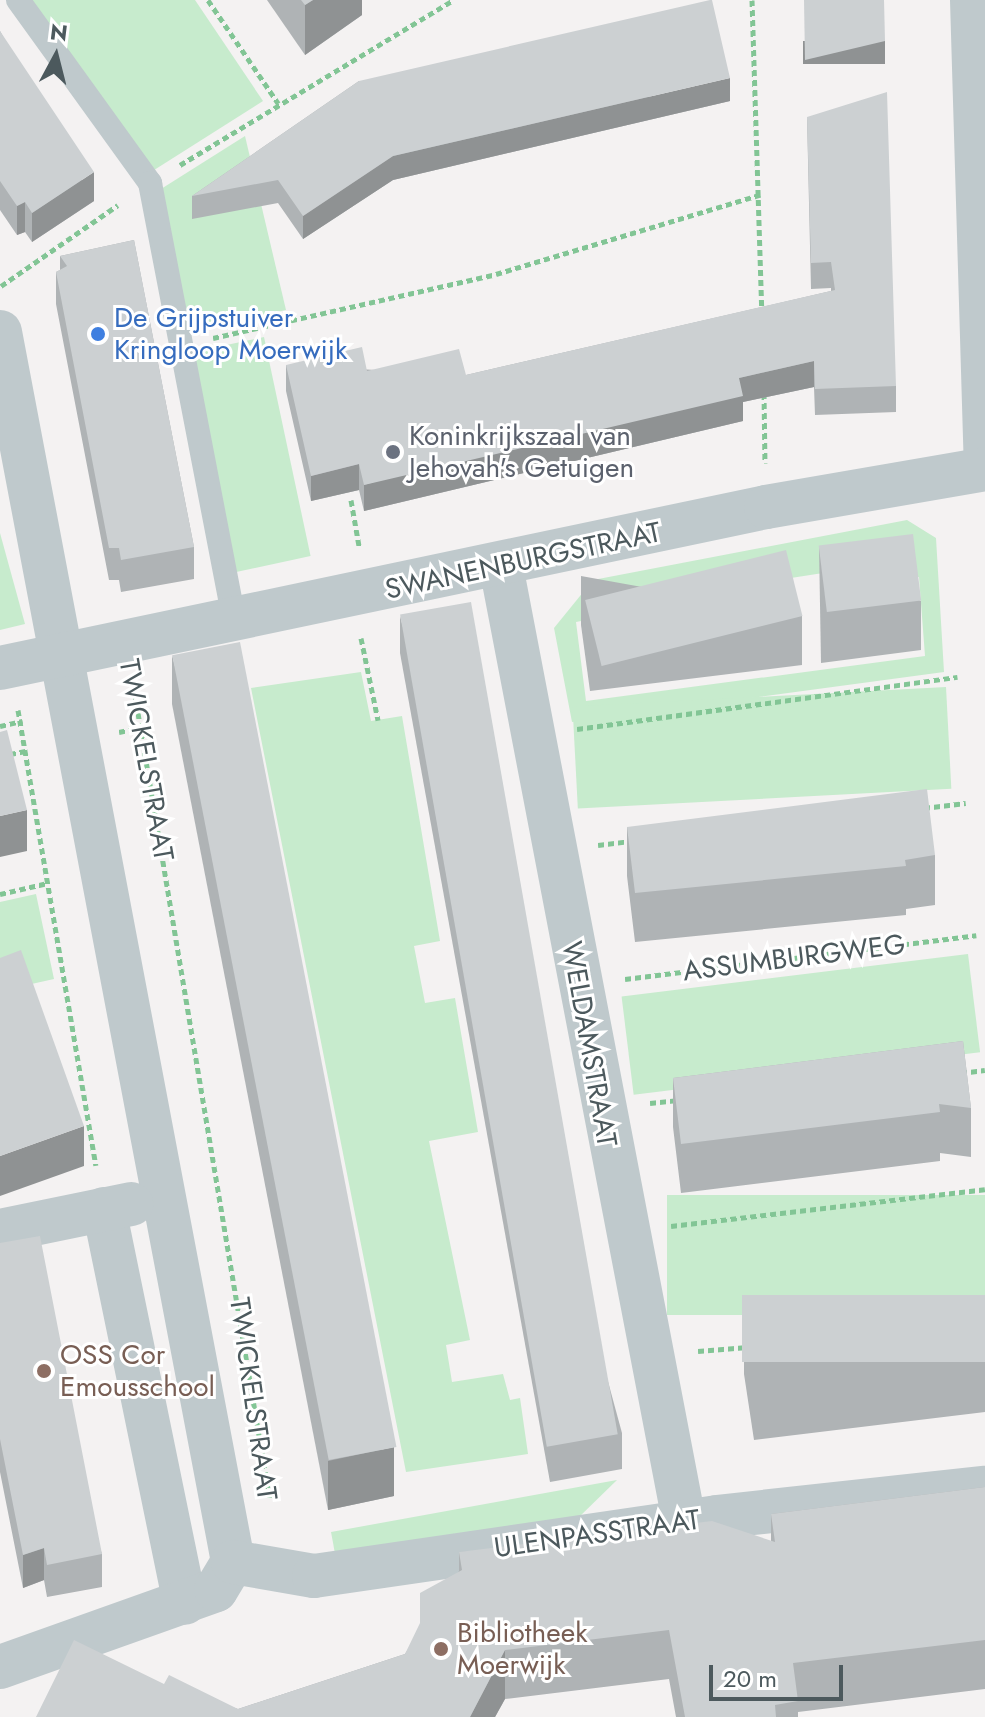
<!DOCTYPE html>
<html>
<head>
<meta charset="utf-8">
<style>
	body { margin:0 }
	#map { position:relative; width:985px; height:1717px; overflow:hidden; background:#f4f2f2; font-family:Jost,sans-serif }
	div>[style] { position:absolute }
	.green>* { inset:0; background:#c7ebcd; transform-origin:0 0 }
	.path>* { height:5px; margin-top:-2.5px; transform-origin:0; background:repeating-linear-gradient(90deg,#82c595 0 6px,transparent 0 10px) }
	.service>* { height:24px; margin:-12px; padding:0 12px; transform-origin:12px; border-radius:12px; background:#bfc9cc }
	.minor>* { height:44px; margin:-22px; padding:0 22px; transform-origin:22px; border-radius:22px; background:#bfc9cc }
	.wall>* { inset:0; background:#afb3b5 }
	.shaded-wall>* { inset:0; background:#8f9293; transform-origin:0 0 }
	.building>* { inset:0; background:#ccd0d2; transform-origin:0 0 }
	.dots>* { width:22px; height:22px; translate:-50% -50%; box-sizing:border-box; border:4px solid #fff; border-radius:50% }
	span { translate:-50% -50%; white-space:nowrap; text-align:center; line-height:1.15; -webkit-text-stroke:6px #fff; paint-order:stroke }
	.shop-label { font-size:28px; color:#366cbe }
	.left { translate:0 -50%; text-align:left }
	.worship-label { font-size:28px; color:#5b616d }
	.street-label { font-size:28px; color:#4c595d }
	.education-label { font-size:28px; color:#785e54 }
	.north { position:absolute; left:16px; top:16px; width:80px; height:80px; -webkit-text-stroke:6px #fff; paint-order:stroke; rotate:7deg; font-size:22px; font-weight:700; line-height:32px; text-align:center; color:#4c595d }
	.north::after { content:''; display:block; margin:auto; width:28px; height:36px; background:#4c595d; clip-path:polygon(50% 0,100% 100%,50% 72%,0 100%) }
	.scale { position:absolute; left:709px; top:1665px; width:134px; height:36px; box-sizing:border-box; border:4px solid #4c595d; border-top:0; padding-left:10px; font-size:24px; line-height:28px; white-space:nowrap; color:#4c595d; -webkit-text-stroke:6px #fff; paint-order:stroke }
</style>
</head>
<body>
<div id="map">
	<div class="green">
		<div style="clip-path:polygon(28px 0,195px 0,263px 101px,151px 172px)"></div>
		<div style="clip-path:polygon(245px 136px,286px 310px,189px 331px,161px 189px)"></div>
		<div style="left:264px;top:337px;width:224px;height:76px;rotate:78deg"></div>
		<div style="clip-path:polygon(evenodd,907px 520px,936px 538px,944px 672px,572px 722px,554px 628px,593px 580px,907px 520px,868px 566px,870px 581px,919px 577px,925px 656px,586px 701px,576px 622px,623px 613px,624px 604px,868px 566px)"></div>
		<div style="clip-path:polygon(0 533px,25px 624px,0 630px)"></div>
		<div style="clip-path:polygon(361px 672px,371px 721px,402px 716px,440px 941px,414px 946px,425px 1003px,455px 998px,478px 1132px,429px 1141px,470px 1340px,446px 1345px,452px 1382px,503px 1374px,510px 1400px,520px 1398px,528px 1454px,406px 1472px,251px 688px)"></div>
		<div style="left:946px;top:687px;width:102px;height:374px;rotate:87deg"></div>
		<div style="clip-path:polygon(36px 894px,54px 979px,0 991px,0 902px)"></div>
		<div style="left:968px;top:954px;width:99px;height:349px;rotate:83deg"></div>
		<div style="left:985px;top:1195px;width:120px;height:318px;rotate:90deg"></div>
		<div style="clip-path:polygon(617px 1480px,576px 1520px,336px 1559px,331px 1532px)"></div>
	</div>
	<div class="path">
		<div style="left:208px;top:0;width:125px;rotate:55.8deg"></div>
		<div style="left:752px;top:0;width:311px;rotate:88.2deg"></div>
		<div style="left:180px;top:165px;width:319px;rotate:-31.1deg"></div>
		<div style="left:1px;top:286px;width:142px;rotate:-34.7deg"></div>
		<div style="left:213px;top:338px;width:290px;rotate:-12.7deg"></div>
		<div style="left:496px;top:274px;width:276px;rotate:-16.7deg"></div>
		<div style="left:764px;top:393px;width:70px;rotate:89.2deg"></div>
		<div style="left:351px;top:500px;width:47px;rotate:80.1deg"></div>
		<div style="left:361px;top:638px;width:84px;rotate:78.3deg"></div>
		<div style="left:133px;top:683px;width:829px;rotate:80.49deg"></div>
		<div style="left:18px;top:710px;width:462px;rotate:80.3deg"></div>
		<div style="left:0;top:726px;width:23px;rotate:-13deg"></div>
		<div style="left:577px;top:729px;width:384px;rotate:-7.8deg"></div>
		<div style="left:119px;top:732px;width:24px;rotate:-12deg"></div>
		<div style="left:0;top:756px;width:26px;rotate:-11deg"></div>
		<div style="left:924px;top:808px;width:42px;rotate:-6.8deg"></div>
		<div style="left:598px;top:845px;width:34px;rotate:-7deg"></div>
		<div style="left:0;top:894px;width:49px;rotate:-12.9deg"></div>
		<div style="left:625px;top:979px;width:354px;rotate:-7.1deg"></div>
		<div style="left:961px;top:1073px;width:24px;rotate:-7deg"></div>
		<div style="left:650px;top:1103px;width:30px;rotate:-6deg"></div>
		<div style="left:671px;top:1226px;width:316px;rotate:-6.7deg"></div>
		<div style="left:698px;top:1351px;width:50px;rotate:-4.6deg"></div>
	</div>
	<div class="service">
		<div style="left:18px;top:0;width:226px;rotate:54.2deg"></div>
		<div style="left:150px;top:183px;width:445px;rotate:79.1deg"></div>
	</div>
	<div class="minor">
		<div style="left:972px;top:0;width:450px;rotate:88.3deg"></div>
		<div style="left:0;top:332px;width:1252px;rotate:79.27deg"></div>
		<div style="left:501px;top:566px;width:972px;rotate:79.15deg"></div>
		<div style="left:0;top:668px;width:783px;rotate:-11.87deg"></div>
		<div style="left:766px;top:507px;width:222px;rotate:-9.8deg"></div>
		<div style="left:104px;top:1209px;width:402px;rotate:78.4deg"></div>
		<div style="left:0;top:1231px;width:134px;rotate:-11.6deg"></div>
		<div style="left:0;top:1667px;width:229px;rotate:-19.6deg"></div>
		<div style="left:216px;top:1590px;width:33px;rotate:-59deg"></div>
		<div style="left:233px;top:1562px;width:82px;rotate:9.8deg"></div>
		<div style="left:314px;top:1576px;width:406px;rotate:-8.3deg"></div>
		<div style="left:716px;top:1517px;width:271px;rotate:-6.2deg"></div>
	</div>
	<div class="wall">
		<div style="clip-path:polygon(267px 0,362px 0,362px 15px,305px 55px)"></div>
		<div style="clip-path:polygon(0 31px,94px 201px,32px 242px,25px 232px,17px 235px,0 210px)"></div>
		<div style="clip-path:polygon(359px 81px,730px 101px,393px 180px,303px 239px,278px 203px,192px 219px,192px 196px)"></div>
		<div style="clip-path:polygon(807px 117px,896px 386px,896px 412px,815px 415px,814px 387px,743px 402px,743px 421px,364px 511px,359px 490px,311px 501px,286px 391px,286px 365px,466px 375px,831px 291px,831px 288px,811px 289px)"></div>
		<div style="clip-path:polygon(134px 240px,194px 547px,194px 579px,121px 592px,119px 580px,109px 580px,56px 304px,56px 272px,60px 270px,60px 256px)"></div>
		<div style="clip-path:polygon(819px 546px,921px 601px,921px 650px,821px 663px)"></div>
		<div style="clip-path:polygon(581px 576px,802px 616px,802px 665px,590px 691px,581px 625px)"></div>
		<div style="clip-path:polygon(400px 616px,622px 1433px,622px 1469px,550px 1482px,400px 653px)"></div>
		<div style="clip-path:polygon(172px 655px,394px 1496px,328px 1510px,172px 704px)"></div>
		<div style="clip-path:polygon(627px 827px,935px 855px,935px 905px,906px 909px,906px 915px,635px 942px,627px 876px)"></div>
		<div style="clip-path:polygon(963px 1041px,971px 1108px,971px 1157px,940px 1153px,940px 1161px,681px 1193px,673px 1127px,673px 1078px)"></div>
		<div style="clip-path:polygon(0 1243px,102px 1554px,102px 1587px,47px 1597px,44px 1580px,23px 1588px,0 1472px)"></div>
		<div style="clip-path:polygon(985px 1295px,985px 1412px,754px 1440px,744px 1374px,744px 1325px)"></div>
		<div style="clip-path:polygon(985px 1487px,985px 1689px,798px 1712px,798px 1717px,676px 1717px,669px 1679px,505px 1699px,495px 1717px,36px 1717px,164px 1684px,238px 1709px,405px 1654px,459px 1571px,459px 1552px,771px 1541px,771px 1514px)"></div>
	</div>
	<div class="shaded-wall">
		<div style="clip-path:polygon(313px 0,362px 0,362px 15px,305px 55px,305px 5px)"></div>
		<div style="left:885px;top:41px;width:23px;height:82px;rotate:90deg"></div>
		<div style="clip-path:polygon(730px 78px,730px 101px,393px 180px,303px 239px,303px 216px,393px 156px)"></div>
		<div style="clip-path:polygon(94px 172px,94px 201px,32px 242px,32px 213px)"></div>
		<div style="clip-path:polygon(25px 202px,25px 232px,17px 235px,17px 206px)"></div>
		<div style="clip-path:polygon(814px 361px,814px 387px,743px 402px,743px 421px,364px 511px,364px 485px,739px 378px)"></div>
		<div style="clip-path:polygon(359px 464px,359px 490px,311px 501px,311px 476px)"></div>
		<div style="clip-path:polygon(27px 810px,27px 851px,0 857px,0 816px)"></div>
		<div style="clip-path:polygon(84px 1126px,84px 1166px,0 1196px,0 1156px)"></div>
		<div style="clip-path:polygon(394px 1447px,394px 1496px,328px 1510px,328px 1461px)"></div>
		<div style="clip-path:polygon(44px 1548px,44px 1580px,23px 1588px,23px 1555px)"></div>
		<div style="clip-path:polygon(505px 1650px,505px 1699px,495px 1717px,470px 1717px)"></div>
	</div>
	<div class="building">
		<div style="clip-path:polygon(301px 0,313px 0,305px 5px)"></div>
		<div style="clip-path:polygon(710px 0,712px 0,730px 78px,393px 156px,303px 216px,278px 180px,192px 196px,359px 81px)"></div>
		<div style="clip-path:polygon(804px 0,884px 0,885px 41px,805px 60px)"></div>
		<div style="clip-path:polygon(0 31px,94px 172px,32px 213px,25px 202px,17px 206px,0 181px)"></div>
		<div style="clip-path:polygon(887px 92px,896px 386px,815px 389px,814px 361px,739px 378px,743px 396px,364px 485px,359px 464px,311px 476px,286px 365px,362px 347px,367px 371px,459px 349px,466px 375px,835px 290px,831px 262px,811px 263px,807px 117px)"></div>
		<div style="clip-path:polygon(134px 240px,194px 547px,121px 560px,119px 548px,109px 548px,56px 272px,67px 266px,60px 256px)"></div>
		<div style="left:913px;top:534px;width:67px;height:95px;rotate:83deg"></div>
		<div style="left:786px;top:550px;width:68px;height:207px;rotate:76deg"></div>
		<div style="left:471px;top:602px;width:845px;height:72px;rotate:80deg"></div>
		<div style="left:240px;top:642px;width:820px;height:69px;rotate:79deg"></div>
		<div style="clip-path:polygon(7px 730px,27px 810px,0 816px,0 732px)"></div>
		<div style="clip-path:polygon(927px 789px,935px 855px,905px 860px,906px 866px,635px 893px,627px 827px)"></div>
		<div style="clip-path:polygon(21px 950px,84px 1126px,0 1156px,0 958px)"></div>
		<div style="clip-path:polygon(963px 1041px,971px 1108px,939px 1104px,940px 1112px,681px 1144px,673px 1078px)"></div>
		<div style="clip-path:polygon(40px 1236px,102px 1554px,47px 1565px,44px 1548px,23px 1555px,0 1439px,0 1243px)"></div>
		<div style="left:985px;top:1295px;width:67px;height:243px;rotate:90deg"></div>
		<div style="clip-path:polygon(985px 1487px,985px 1640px,793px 1663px,798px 1701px,775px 1705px,776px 1717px,685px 1717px,669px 1630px,505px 1650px,470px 1717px,36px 1717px,74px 1640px,164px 1684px,169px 1675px,238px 1709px,405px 1654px,420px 1623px,420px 1593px,462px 1570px,459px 1552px,712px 1521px,775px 1542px,771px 1514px)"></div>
	</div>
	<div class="dots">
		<div style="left:98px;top:334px;background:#3f7fe0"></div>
		<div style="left:393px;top:452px;background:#6b7280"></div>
		<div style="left:44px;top:1371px;background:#8d6e63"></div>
		<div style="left:441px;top:1649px;background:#8d6e63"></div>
	</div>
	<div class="shop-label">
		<span class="left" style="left:114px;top:334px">De Grijpstuiver<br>Kringloop Moerwijk</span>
	</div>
	<div class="worship-label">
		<span class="left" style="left:409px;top:452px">Koninkrijkszaal van<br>Jehovah's Getuigen</span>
	</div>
	<div class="street-label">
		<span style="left:523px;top:561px;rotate:-12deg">SWANENBURGSTRAAT</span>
		<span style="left:146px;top:760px;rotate:80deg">TWICKELSTRAAT</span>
		<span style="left:794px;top:958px;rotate:-7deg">ASSUMBURGWEG</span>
		<span style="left:589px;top:1044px;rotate:80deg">WELDAMSTRAAT</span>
		<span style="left:253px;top:1399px;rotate:82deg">TWICKELSTRAAT</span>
		<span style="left:597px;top:1534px;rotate:-8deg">ULENPASSTRAAT</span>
	</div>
	<div class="education-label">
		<span class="left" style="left:60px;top:1371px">OSS Cor<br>Emousschool</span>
		<span class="left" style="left:457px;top:1649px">Bibliotheek<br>Moerwijk</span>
	</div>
	<div class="north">N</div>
	<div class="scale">20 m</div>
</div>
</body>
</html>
